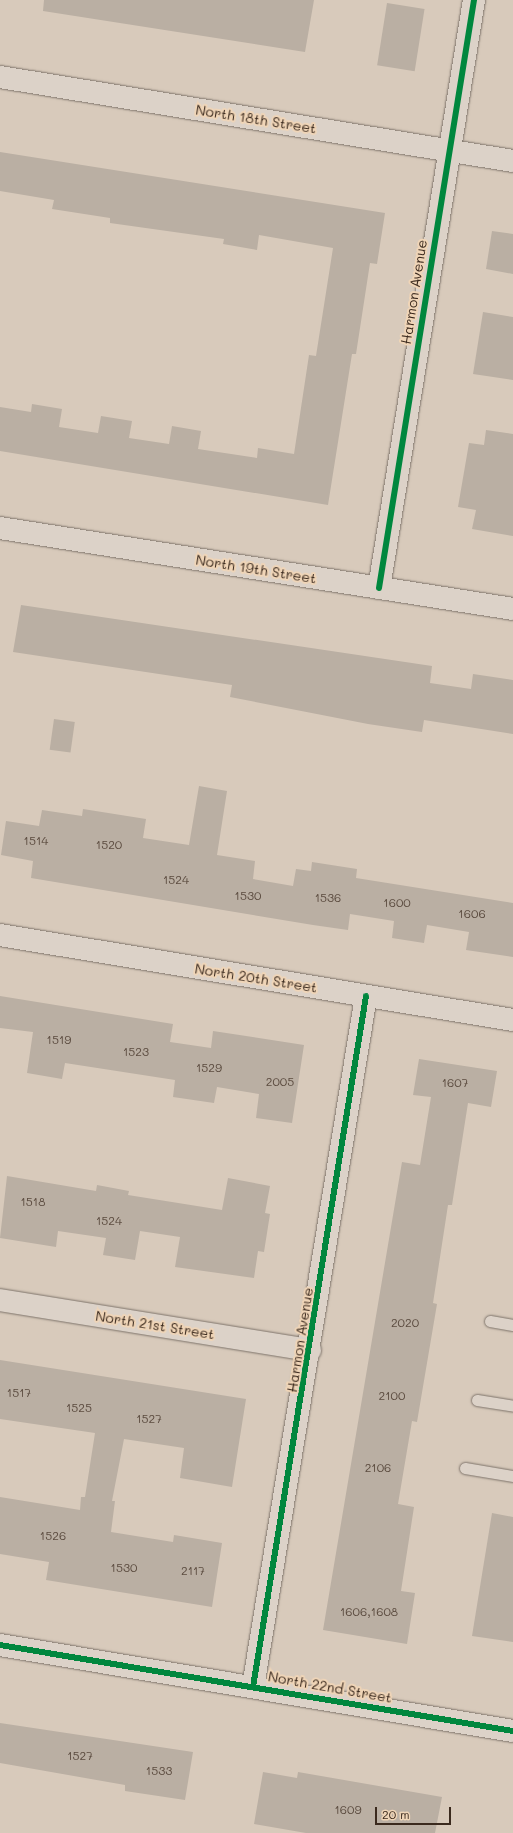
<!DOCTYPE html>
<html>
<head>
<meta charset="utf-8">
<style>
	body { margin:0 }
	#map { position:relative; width:513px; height:1833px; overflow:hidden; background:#d8cabb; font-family:Mali,sans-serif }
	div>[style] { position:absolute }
	.building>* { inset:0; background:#baafa3; transform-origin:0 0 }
	.roads { filter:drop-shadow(0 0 1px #7d736a) drop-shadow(0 0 1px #7d736a) }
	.lane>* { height:11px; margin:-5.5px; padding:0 5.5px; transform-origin:5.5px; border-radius:5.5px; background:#dcd2c8 }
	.street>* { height:22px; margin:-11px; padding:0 11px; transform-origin:11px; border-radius:11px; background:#dcd2c8 }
	.cycleway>* { height:6px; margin:-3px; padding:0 3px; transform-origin:3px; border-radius:3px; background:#00873e }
	span { translate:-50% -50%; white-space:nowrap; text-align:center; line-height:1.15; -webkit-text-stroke:4px #f0d5b7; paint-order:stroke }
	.number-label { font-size:12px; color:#5b4b3f }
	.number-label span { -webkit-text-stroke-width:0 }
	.street-label { font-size:14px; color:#3b2a1e }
	.scale { position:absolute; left:375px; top:1807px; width:76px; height:18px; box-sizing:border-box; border:2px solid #3b2a1e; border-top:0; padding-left:5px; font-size:12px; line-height:14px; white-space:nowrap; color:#3b2a1e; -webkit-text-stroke:3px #f0d5b7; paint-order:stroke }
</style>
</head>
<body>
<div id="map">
	<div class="building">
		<div style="clip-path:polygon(44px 0,314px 0,305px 52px,43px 11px)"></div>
		<div style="left:387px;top:3px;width:38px;height:63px;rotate:9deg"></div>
		<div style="clip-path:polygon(0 152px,385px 213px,377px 264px,370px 263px,356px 354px,352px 354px,328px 505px,0 451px,0 407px,31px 412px,32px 404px,62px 409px,59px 427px,98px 433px,101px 416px,132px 421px,129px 438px,169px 444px,172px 426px,201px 431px,198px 449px,257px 458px,258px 448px,294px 454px,309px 355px,316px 356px,333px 248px,259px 235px,257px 250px,223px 244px,224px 239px,110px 223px,110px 218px,52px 209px,54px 200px,0 191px)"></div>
		<div style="clip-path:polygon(492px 231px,513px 234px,513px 274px,486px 269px)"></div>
		<div style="clip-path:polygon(483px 312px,513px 317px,513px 380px,473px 374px)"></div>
		<div style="clip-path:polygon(486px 430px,513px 434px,513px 536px,472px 529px,476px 510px,458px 507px,469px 443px,484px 445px)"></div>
		<div style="clip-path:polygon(21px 605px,432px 666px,430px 683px,471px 689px,473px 674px,513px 680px,513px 734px,424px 720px,422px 732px,368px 724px,230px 697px,232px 685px,13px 652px)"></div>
		<div style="left:54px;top:719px;width:21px;height:31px;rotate:8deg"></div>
		<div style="clip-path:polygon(199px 786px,227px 791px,217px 855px,255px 861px,253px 879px,293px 886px,296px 869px,311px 871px,312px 862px,357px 869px,356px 878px,513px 903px,513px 957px,466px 950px,469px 932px,427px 925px,424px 943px,392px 938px,394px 921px,350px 914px,348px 930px,313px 925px,31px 878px,33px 861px,1px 855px,6px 821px,39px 826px,42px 810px,82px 816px,83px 809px,146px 819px,143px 838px,189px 845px)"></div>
		<div style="clip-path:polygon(0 996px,173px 1024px,170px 1042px,211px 1048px,213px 1031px,304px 1045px,292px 1123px,256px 1118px,259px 1094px,217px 1087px,214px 1103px,173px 1097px,175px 1080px,65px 1063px,62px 1079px,27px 1073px,33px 1032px,0 1028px)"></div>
		<div style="clip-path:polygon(419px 1059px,497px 1071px,491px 1107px,468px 1103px,452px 1205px,448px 1205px,433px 1303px,437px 1304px,417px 1422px,412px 1421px,398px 1504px,414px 1507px,401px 1591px,415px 1593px,407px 1644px,323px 1630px,402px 1162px,420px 1165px,431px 1097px,413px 1095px)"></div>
		<div style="clip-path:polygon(7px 1176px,96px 1191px,97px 1185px,129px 1191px,128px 1195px,222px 1210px,228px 1178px,270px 1186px,265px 1213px,270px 1214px,264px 1252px,258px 1251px,254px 1278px,175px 1267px,180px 1237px,140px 1231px,135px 1260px,103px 1255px,106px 1238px,58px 1231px,56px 1247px,0 1238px)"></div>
		<div style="clip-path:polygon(0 1360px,246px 1399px,232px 1487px,180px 1478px,184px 1448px,124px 1439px,112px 1501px,115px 1501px,111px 1532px,173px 1542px,174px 1535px,222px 1543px,212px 1607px,46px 1580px,49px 1562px,0 1554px,0 1497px,80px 1510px,81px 1497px,85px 1497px,95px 1433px,0 1419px)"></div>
		<div style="clip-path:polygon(492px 1513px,513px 1517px,513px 1642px,472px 1636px)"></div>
		<div style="clip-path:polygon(0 1723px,193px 1752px,185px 1800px,125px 1791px,125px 1785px,0 1763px)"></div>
		<div style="clip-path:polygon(263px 1772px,297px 1778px,298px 1772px,442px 1797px,435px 1833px,306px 1833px,254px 1824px)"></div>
	</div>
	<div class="roads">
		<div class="lane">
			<div style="left:490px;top:1321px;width:23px;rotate:10deg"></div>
			<div style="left:477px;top:1400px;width:36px;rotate:9deg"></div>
			<div style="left:465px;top:1468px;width:49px;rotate:9.5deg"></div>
		</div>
		<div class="street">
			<div style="left:0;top:77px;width:520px;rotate:9.3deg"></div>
			<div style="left:0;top:528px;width:519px;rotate:8.97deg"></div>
			<div style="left:379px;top:588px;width:596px;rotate:-80.82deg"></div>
			<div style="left:0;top:935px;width:520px;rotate:9.41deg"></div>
			<div style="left:0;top:1300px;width:314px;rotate:9.2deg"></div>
			<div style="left:0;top:1645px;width:520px;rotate:9.52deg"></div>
			<div style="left:253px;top:1687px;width:700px;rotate:-80.71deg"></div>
		</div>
	</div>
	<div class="cycleway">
		<div style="left:379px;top:588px;width:596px;rotate:-80.82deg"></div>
		<div style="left:0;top:1645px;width:520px;rotate:9.52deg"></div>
		<div style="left:253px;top:1687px;width:700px;rotate:-80.71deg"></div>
	</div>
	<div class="number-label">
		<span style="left:36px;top:841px">1514</span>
		<span style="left:109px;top:845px">1520</span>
		<span style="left:176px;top:880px">1524</span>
		<span style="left:248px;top:896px">1530</span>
		<span style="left:328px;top:898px">1536</span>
		<span style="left:397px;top:903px">1600</span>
		<span style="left:472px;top:914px">1606</span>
		<span style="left:59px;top:1040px">1519</span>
		<span style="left:136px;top:1052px">1523</span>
		<span style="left:209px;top:1068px">1529</span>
		<span style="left:280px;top:1082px">2005</span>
		<span style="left:455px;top:1083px">1607</span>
		<span style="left:33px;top:1202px">1518</span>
		<span style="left:109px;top:1221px">1524</span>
		<span style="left:405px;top:1323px">2020</span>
		<span style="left:19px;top:1393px">1517</span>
		<span style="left:392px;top:1396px">2100</span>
		<span style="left:79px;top:1408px">1525</span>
		<span style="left:149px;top:1419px">1527</span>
		<span style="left:378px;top:1468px">2106</span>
		<span style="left:53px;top:1536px">1526</span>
		<span style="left:124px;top:1568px">1530</span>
		<span style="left:193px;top:1571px">2117</span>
		<span style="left:369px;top:1612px">1606,1608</span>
		<span style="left:80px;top:1756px">1527</span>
		<span style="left:159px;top:1771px">1533</span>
		<span style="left:348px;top:1810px">1609</span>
	</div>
	<div class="street-label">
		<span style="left:256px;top:119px;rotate:9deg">North 18th Street</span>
		<span style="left:414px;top:292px;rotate:-81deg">Harmon Avenue</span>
		<span style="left:256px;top:569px;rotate:9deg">North 19th Street</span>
		<span style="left:256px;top:978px;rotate:9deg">North 20th Street</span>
		<span style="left:155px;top:1325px;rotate:9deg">North 21st Street</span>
		<span style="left:300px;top:1340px;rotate:-81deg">Harmon Avenue</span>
		<span style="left:330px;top:1687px;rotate:10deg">North 22nd Street</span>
	</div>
	<div class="scale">20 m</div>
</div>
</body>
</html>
